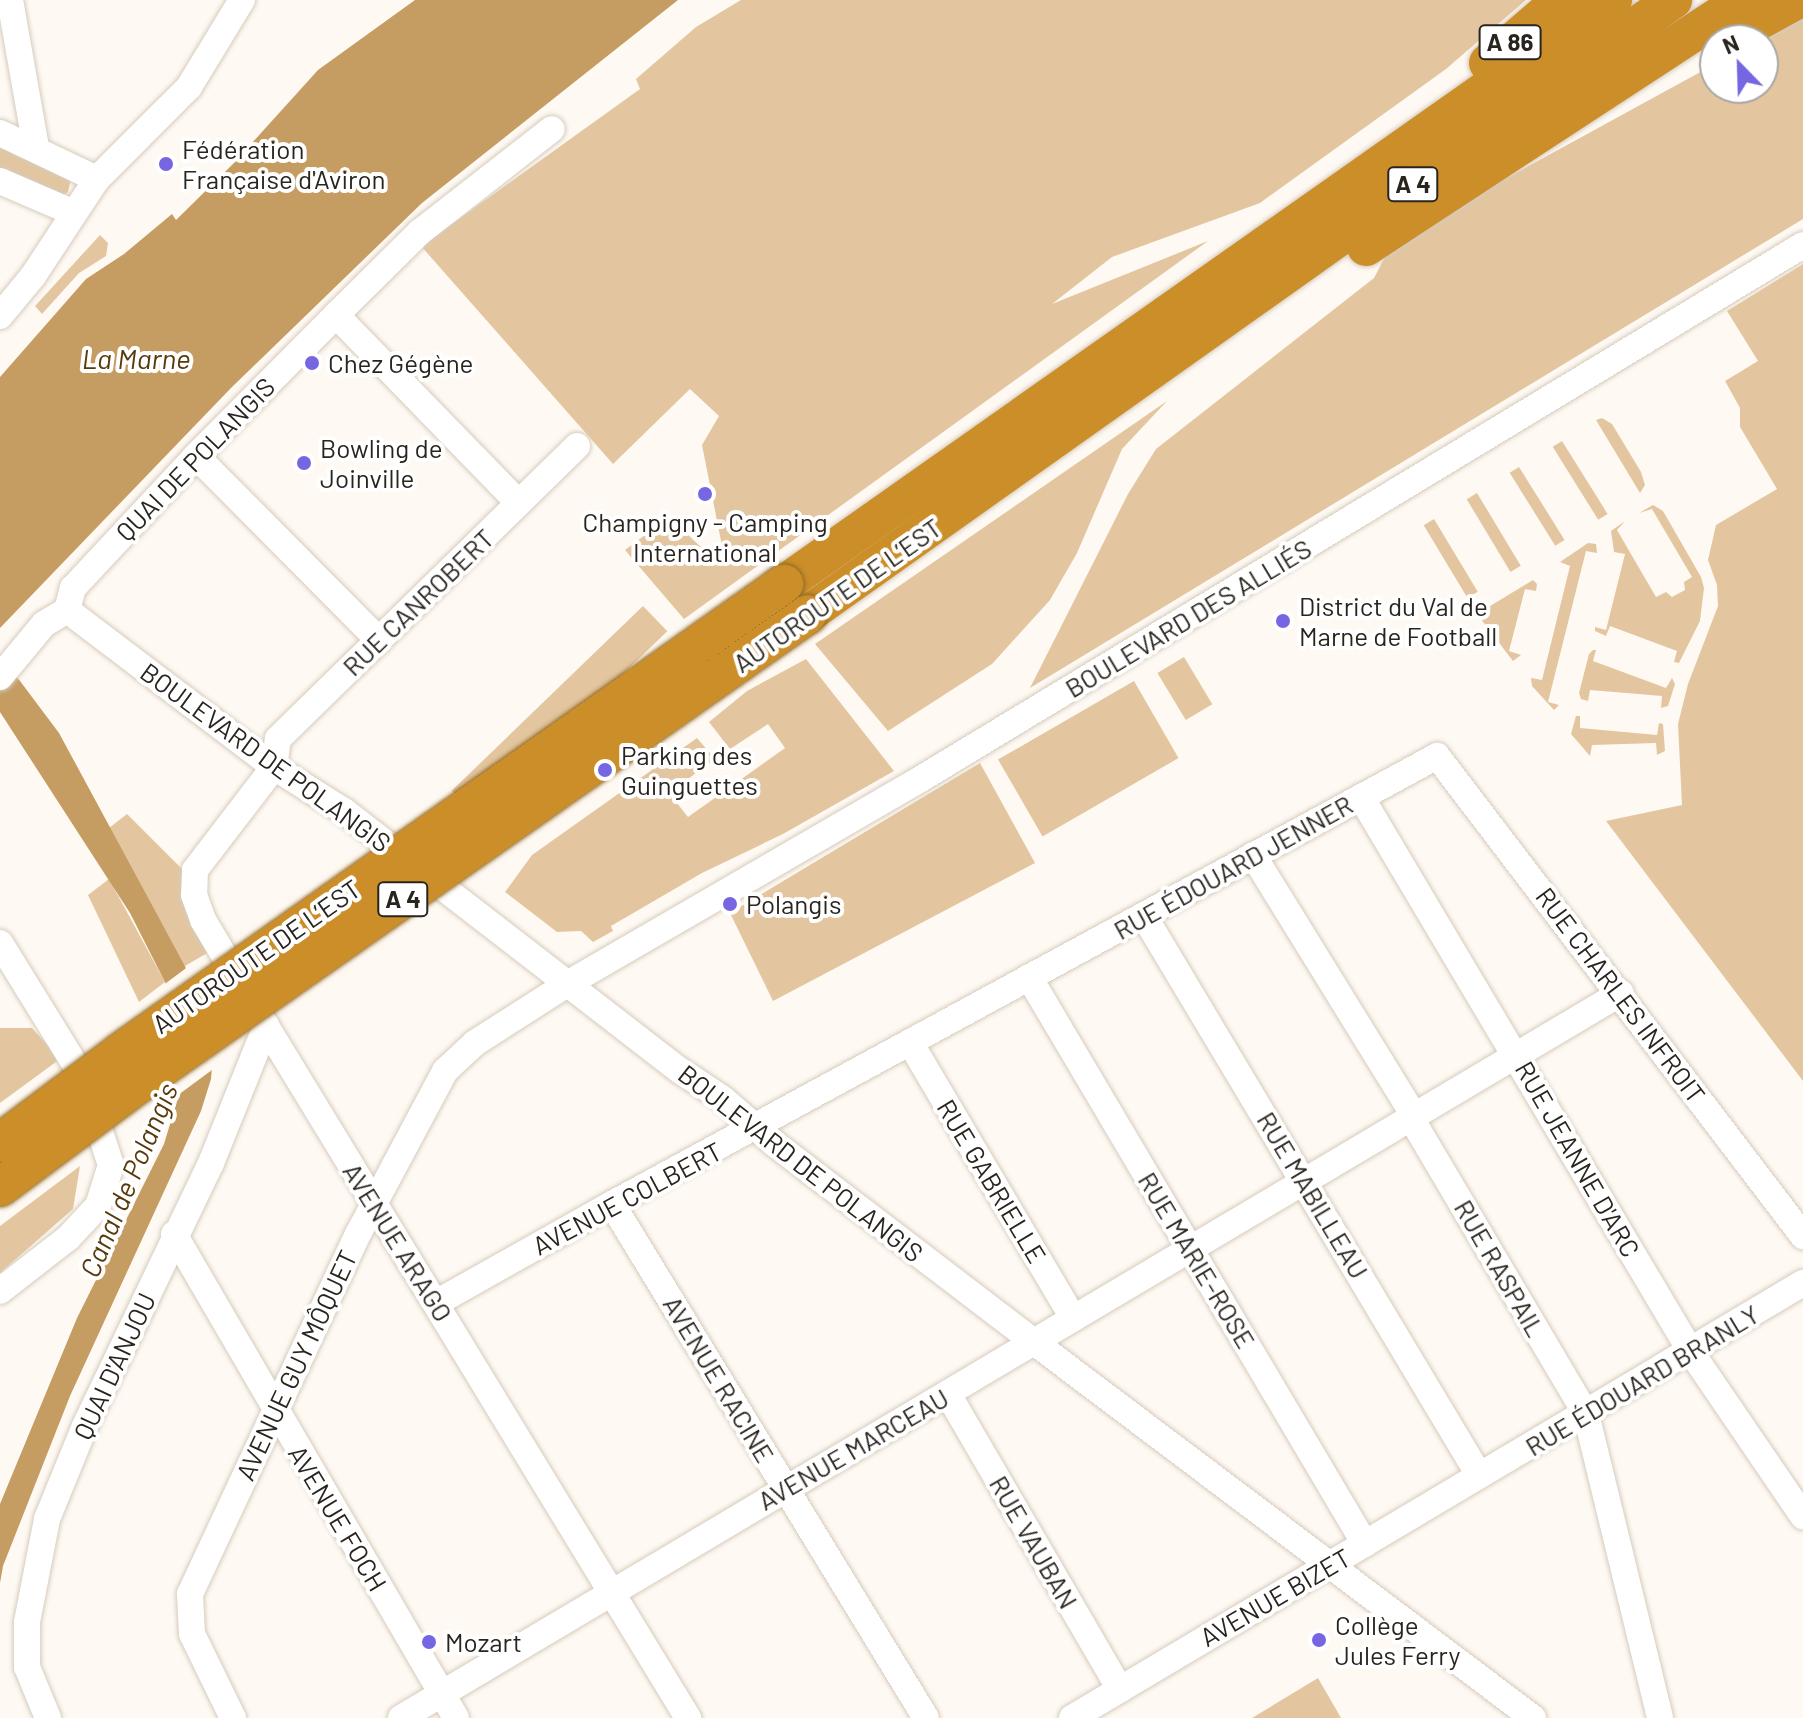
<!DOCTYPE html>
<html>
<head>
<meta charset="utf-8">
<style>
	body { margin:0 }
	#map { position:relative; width:1803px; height:1718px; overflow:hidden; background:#fef9f3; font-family:Barlow,sans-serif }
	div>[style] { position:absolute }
	.green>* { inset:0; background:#e3c69f; transform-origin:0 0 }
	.water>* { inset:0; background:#c59d63 }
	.pier>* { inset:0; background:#fef9f3 }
	.roads { filter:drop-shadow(0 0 2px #d6cbbc) drop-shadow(0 0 2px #d6cbbc) }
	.minor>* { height:26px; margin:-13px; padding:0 13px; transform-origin:13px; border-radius:13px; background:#fff }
	.highway>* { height:38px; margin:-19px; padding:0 19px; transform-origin:19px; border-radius:19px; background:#cb8e29 }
	.bridges { filter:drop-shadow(0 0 2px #926925) drop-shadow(0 0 2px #926925) }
	.highway-bridge>* { height:38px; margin:-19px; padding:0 19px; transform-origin:19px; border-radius:19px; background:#cb8e29 }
	.dots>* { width:22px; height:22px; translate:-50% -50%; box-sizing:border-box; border:4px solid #fff; border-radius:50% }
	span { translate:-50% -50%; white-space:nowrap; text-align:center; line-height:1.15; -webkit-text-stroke:8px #fff; paint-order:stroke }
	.shield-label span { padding:2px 6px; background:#fff; border:2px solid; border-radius:6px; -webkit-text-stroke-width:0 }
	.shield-label { font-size:24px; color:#28241e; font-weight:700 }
	.poi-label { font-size:26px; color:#28241e }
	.left { translate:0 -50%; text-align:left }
	.street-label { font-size:26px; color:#28241e }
	.water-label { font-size:28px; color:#573a0b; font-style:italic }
	.north { position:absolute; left:1699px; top:24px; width:80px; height:80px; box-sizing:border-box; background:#fff; border:2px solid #a9a7a5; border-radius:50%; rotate:337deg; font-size:22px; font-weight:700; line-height:32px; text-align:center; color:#28241e }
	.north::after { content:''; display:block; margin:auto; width:28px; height:36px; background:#7666e1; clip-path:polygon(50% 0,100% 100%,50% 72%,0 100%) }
</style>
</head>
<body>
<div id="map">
	<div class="green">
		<div style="clip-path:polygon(741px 0,1526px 0,1446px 69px,1260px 203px,1112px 257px,1052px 304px,1208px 241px,684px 619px,625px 550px,669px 517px,720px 565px,724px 556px,702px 445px,719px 416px,690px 389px,613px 464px,421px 246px,640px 89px,636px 79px,696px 27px)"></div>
		<div style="clip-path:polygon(1803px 16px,1803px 219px,1030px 688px,1128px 494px,1156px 449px,1374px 278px,1388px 251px,1492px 186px,1715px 64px,1715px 88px,1763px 88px,1763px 40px)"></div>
		<div style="clip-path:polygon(0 140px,71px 178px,68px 192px,63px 195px,0 172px)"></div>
		<div style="clip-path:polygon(100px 235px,108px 243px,106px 256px,79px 273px,42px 314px,35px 306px)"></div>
		<div style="clip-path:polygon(1803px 264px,1803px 1081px,1606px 821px,1682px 805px,1678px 724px,1688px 684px,1718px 606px,1717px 585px,1708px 560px,1716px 525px,1777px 489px,1740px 427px,1740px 408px,1725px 381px,1758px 361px,1727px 311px)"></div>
		<div style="clip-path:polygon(1167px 401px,1122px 449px,1077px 553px,1050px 600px,992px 664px,888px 731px,815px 644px)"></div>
		<div style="clip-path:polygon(1602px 418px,1612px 424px,1641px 472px,1645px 485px,1640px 493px,1596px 420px)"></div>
		<div style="left:1562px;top:441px;width:86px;height:11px;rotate:58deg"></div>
		<div style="left:1519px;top:467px;width:86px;height:11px;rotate:58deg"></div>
		<div style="left:1477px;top:493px;width:85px;height:12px;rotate:59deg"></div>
		<div style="clip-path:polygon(1653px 505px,1663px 511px,1701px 577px,1704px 588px,1700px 621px,1679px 663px,1674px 662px,1677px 651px,1610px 626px,1606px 636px,1595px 631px,1595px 627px,1606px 630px,1625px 554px,1614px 552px,1611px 531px,1625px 521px,1617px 530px,1656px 597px,1666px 592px,1672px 597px,1685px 590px,1684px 582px,1692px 577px,1652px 509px,1639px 513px)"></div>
		<div style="left:1434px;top:519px;width:85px;height:12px;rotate:59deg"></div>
		<div style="clip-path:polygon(1588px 543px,1596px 544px,1597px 553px,1586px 551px,1548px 702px,1559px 705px,1554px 710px,1532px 686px,1531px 678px,1542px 680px,1570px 566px,1560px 562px)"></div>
		<div style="clip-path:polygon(1533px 580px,1537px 584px,1536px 591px,1525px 589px,1509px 651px,1521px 655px,1513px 661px,1477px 614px)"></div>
		<div style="left:643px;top:606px;width:35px;height:266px;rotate:46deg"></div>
		<div style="clip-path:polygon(1593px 650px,1596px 650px,1593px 661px,1666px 688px,1672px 678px,1675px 684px,1668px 706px,1661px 708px,1662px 696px,1590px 690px,1588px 701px,1581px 699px,1579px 693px,1589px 654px)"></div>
		<div style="left:1184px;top:657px;width:55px;height:31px;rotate:59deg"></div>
		<div style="clip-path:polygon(806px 659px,894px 771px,783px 834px,702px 873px,611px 926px,613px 931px,593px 942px,581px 931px,557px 932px,505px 892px,532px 855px,697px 738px,715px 759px,669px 793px,688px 817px,785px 748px,768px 724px,730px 749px,709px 722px,747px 691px)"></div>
		<div style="left:1134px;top:681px;width:89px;height:157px;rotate:60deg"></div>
		<div style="clip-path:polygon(1576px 716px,1580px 716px,1580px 728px,1657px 735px,1659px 723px,1663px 724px,1665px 751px,1657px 755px,1656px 743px,1592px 745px,1590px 756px,1571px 734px)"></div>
		<div style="clip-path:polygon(980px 763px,1035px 863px,773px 1001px,730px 913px)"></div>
		<div style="clip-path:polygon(127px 814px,184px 871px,209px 952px,185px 966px,109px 828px)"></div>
		<div style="clip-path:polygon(109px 879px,165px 982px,139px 1002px,88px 895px)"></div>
		<div style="clip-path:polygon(0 1028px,32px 1028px,60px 1059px,0 1103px)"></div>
		<div style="clip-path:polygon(80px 1166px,73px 1209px,0 1273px,0 1226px)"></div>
		<div style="clip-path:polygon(1318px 1678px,1341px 1718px,1252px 1718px)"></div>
	</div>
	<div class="water">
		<div style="clip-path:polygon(415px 0,678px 0,422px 203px,231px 388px,0 628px,0 377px,86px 279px,124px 254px,172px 214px,176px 220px,233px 164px,318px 70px)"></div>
		<div style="clip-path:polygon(0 660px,17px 677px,59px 733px,185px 966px,213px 1054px,211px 1079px,201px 1111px,70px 1396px,3px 1566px,0 1583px,0 1504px,77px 1318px,164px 1144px,188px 1065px,165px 982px,130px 913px,0 712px)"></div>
	</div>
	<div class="pier">
		<div style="clip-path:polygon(189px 966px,217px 1053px,216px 1067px,174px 1098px,184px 1065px,162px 986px)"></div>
	</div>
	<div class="roads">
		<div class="minor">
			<div style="left:10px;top:0;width:149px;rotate:80deg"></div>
			<div style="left:0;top:133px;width:107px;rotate:25.4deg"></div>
			<div style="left:0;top:181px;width:78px;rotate:23.3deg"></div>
			<div style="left:336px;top:315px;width:262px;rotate:45.8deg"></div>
			<div style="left:0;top:316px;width:52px;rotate:-50.5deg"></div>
			<div style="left:33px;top:276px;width:116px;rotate:-56.6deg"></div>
			<div style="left:97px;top:179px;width:130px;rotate:-45deg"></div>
			<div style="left:189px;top:87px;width:102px;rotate:-58.7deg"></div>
			<div style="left:577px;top:446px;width:419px;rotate:135.6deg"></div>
			<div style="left:278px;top:739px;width:28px;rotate:98deg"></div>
			<div style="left:274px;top:767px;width:130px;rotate:127.5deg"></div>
			<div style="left:195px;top:870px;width:25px;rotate:92deg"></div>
			<div style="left:194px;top:895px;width:27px;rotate:70deg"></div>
			<div style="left:203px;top:920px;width:123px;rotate:59.3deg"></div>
			<div style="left:266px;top:1026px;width:811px;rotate:58.62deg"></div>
			<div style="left:196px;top:456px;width:260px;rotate:45.2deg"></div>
			<div style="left:67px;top:610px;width:260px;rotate:37.2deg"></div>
			<div style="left:274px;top:767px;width:83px;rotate:32.2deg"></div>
			<div style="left:344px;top:811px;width:426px;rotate:37.7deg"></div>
			<div style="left:681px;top:1071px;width:50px;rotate:33.7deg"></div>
			<div style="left:723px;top:1099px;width:69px;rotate:40.9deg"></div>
			<div style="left:775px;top:1144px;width:326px;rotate:37.4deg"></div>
			<div style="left:1034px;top:1342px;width:625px;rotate:37deg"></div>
			<div style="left:0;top:677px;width:69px;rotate:-50.3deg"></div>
			<div style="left:44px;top:624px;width:27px;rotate:-31deg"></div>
			<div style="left:67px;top:610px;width:23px;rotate:-75deg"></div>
			<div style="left:73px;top:588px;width:180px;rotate:-47deg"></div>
			<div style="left:196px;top:456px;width:199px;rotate:-45.2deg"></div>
			<div style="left:336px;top:315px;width:118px;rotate:-44.7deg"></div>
			<div style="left:420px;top:232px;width:167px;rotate:-38deg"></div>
			<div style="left:1361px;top:797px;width:646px;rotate:59.26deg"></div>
			<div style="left:1691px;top:1352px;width:199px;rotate:55.7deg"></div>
			<div style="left:1253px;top:855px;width:295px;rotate:58.3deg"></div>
			<div style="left:1408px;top:1106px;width:12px;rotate:76deg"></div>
			<div style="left:1411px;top:1118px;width:344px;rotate:59.4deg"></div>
			<div style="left:1586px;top:1414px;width:313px;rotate:76.3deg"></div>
			<div style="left:1144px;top:916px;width:652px;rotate:59.07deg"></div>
			<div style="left:0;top:943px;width:154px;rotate:58.3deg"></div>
			<div style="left:81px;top:1074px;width:96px;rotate:71.8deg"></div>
			<div style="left:111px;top:1165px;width:43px;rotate:107.6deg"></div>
			<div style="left:98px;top:1206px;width:44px;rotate:133.2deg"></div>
			<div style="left:68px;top:1238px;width:86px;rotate:142.1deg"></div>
			<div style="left:1029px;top:977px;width:659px;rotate:59.35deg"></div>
			<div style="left:911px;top:1044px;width:318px;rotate:59.4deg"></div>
			<div style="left:612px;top:1204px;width:602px;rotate:58.58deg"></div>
			<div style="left:174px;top:1234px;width:560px;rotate:59.77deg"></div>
			<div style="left:436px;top:1303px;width:202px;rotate:-29.4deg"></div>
			<div style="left:612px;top:1204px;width:939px;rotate:-28.5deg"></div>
			<div style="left:1437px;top:756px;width:604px;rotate:52.67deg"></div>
			<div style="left:948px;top:1394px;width:342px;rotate:59.8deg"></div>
			<div style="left:48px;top:1718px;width:55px;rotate:-112.4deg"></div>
			<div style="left:27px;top:1667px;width:45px;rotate:-90deg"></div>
			<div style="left:27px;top:1622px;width:105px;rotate:-79deg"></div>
			<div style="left:47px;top:1519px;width:100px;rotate:-67.8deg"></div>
			<div style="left:85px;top:1426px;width:292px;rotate:-64.4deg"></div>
			<div style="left:211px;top:1163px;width:148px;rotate:-68.1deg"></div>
			<div style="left:233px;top:1718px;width:93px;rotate:-116deg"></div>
			<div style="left:192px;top:1634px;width:40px;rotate:-92.9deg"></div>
			<div style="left:190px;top:1594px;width:397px;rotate:-65deg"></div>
			<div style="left:358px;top:1234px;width:185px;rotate:-61.9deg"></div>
			<div style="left:445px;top:1071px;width:41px;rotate:-43deg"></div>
			<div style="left:475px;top:1043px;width:112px;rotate:-32.6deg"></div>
			<div style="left:569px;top:983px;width:405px;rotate:-30.1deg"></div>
			<div style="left:919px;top:780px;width:1033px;rotate:-31.18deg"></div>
			<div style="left:401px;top:1718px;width:1419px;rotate:-30.72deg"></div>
			<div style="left:1072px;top:1718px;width:851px;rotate:-30.76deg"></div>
		</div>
		<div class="highway">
			<div style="left:1724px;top:40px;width:83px;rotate:-28.7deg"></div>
			<div style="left:1488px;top:63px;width:96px;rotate:-40.8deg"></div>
			<div style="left:1366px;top:247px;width:452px;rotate:-33.2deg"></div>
			<div style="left:784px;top:584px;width:1014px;rotate:-35.16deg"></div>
			<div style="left:808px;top:614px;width:1061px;rotate:-35.37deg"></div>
		</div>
	</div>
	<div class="bridges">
		<div class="highway-bridge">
			<div style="left:0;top:1143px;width:151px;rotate:-36.9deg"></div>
			<div style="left:121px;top:1052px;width:812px;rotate:-35.22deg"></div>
			<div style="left:0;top:1187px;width:172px;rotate:-36.7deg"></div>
			<div style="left:138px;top:1084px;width:818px;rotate:-35.05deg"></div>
		</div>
	</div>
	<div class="dots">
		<div style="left:166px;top:164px;background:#7666e1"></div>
		<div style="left:312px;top:363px;background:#7666e1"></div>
		<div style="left:304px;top:463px;background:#7666e1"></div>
		<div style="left:705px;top:494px;background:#7666e1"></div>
		<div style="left:1283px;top:621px;background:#7666e1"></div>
		<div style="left:605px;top:770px;background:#7666e1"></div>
		<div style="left:730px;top:904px;background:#7666e1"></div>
		<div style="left:1319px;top:1640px;background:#7666e1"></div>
		<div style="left:429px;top:1642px;background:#7666e1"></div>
	</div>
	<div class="shield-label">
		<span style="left:1510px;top:42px">A 86</span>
		<span style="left:1413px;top:184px">A 4</span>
		<span style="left:403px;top:899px">A 4</span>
	</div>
	<div class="poi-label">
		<span class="left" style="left:182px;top:164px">Fédération<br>Française d'Aviron</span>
		<span class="left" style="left:328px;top:363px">Chez Gégène</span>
		<span class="left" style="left:320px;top:463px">Bowling de<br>Joinville</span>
		<span style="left:705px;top:537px">Champigny - Camping<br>International</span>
		<span class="left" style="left:1299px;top:621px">District du Val de<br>Marne de Football</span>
		<span class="left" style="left:621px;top:770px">Parking des<br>Guinguettes</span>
		<span class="left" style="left:746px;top:904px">Polangis</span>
		<span class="left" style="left:1335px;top:1640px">Collège<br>Jules Ferry</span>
		<span class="left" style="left:445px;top:1642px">Mozart</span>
	</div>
	<div class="street-label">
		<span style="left:195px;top:459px;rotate:-46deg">QUAI DE POLANGIS</span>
		<span style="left:837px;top:595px;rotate:-35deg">AUTOROUTE DE L’EST</span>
		<span style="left:418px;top:602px;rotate:-44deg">RUE CANROBERT</span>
		<span style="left:1188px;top:618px;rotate:-31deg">BOULEVARD DES ALLIÉS</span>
		<span style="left:266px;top:757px;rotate:36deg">BOULEVARD DE POLANGIS</span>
		<span style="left:1233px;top:867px;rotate:-29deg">RUE ÉDOUARD JENNER</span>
		<span style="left:256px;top:956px;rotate:-35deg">AUTOROUTE DE L’EST</span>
		<span style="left:1621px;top:995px;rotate:53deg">RUE CHARLES INFROIT</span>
		<span style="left:1578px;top:1159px;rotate:60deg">RUE JEANNE D'ARC</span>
		<span style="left:801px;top:1163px;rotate:38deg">BOULEVARD DE POLANGIS</span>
		<span style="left:992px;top:1181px;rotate:59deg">RUE GABRIELLE</span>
		<span style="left:1313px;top:1195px;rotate:59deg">RUE MABILLEAU</span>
		<span style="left:627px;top:1198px;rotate:-28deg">AVENUE COLBERT</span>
		<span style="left:398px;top:1242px;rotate:58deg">AVENUE ARAGO</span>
		<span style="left:1197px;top:1260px;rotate:59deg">RUE MARIE-ROSE</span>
		<span style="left:1500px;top:1268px;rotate:60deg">RUE RASPAIL</span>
		<span style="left:296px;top:1365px;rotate:-65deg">AVENUE GUY MÔQUET</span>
		<span style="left:114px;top:1366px;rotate:-65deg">QUAI D'ANJOU</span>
		<span style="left:719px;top:1379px;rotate:59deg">AVENUE RACINE</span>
		<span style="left:1642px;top:1380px;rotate:-31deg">RUE ÉDOUARD BRANLY</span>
		<span style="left:853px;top:1449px;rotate:-30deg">AVENUE MARCEAU</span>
		<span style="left:338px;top:1518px;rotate:59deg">AVENUE FOCH</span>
		<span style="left:1034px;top:1542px;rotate:60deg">RUE VAUBAN</span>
		<span style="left:1275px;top:1597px;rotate:-30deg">AVENUE BIZET</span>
	</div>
	<div class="water-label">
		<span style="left:136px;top:358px">La Marne</span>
		<span style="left:128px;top:1180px;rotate:-67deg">Canal de Polangis</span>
	</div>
	<div class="north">N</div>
</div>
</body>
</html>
